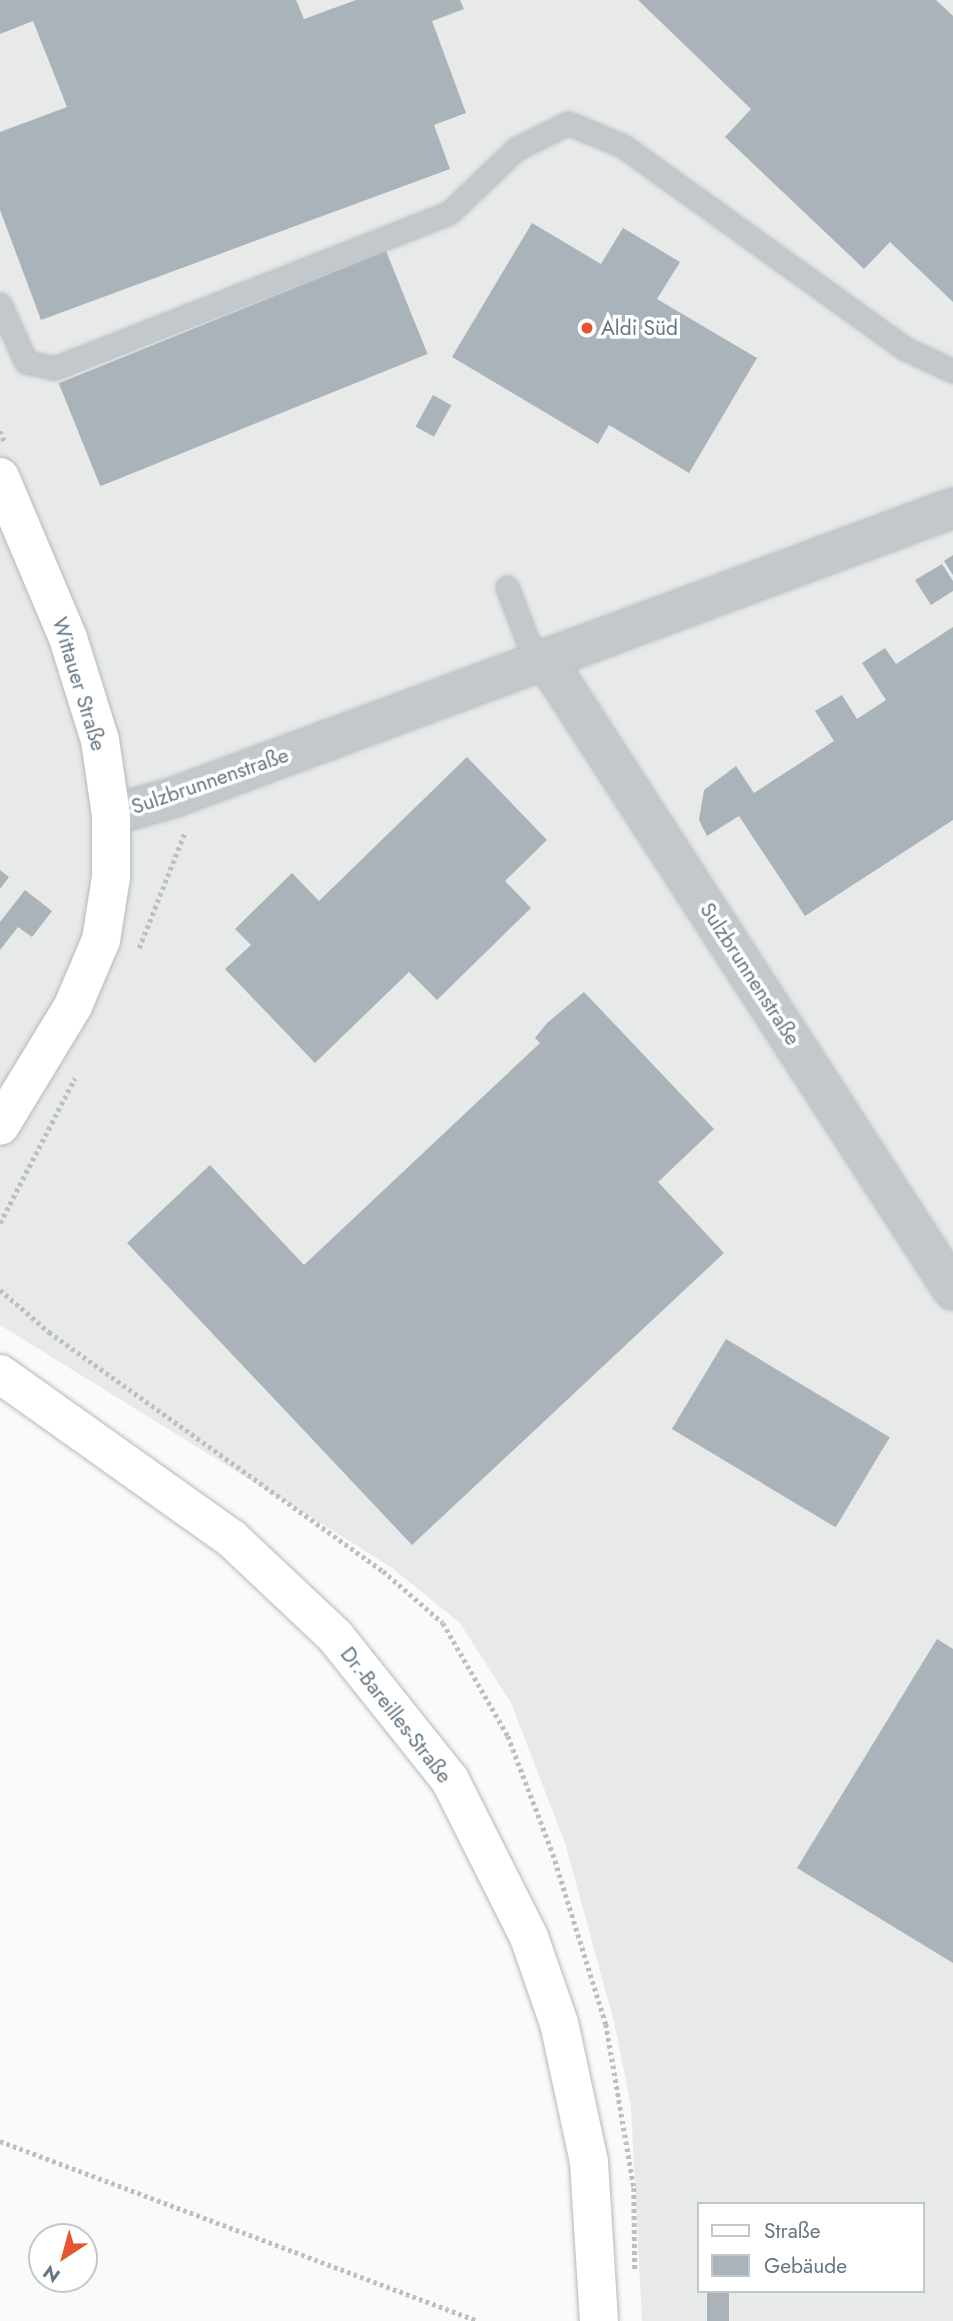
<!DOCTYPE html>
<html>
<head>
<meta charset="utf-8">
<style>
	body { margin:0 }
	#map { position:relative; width:953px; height:2321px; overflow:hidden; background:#fafaf8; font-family:Jost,sans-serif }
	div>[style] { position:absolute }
	.built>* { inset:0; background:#e8e9e9 }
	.building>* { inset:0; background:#aab3b9; transform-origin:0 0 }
	.path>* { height:4.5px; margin-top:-2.25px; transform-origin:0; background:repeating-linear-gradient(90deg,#bbbfc2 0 3.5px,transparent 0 7px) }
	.roads { filter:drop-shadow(0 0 2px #b3babf) drop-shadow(0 0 2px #b3babf) }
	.lane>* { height:21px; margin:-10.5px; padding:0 10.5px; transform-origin:10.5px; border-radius:10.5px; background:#c3c8cc }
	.street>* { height:38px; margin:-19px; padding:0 19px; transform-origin:19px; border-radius:19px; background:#c3c8cc }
	.secondary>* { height:38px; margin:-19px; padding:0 19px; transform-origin:19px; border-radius:19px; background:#fff }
	.dots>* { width:19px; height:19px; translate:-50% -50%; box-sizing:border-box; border:4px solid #fff; border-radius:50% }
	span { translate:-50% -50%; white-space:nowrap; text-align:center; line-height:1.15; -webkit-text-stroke:7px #fff; paint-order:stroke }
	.poi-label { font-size:21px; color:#657683 }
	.left { translate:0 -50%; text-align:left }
	.street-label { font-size:21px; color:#657683 }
	.legend { position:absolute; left:697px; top:2202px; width:228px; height:91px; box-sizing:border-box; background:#fff; border:2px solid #c1c8cd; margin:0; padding:9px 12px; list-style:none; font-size:21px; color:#657683 }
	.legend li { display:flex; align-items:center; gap:14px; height:35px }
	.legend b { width:35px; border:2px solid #c1c8cd }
	.north { position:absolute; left:28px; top:2223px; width:70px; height:70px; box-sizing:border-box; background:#fff; border:2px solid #c1c8cd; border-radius:50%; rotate:216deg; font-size:19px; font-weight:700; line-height:28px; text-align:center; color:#657683 }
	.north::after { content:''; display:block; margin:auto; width:24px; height:32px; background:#e4572e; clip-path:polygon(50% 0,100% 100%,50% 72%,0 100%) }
</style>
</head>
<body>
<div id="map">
	<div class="built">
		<div style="clip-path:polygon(evenodd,0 0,953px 0,953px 2321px,642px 2321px,631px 2106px,614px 2022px,565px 1843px,511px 1703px,460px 1623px,391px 1567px,0 1325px,0 0,699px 2204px,923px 2204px,923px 2291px,699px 2291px,699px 2204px)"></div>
	</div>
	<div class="building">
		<div style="clip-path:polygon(0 0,296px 0,304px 19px,356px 0,460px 0,464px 9px,432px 21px,466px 113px,434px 125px,450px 169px,41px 320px,0 210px,0 132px,67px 107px,33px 21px,0 34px)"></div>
		<div style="clip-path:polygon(638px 0,936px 0,953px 16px,953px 302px,890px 242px,864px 269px,725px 137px,751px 109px)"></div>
		<div style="clip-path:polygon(532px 223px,601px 264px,623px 228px,680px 262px,657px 299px,757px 358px,689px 473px,609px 425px,598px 444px,452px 357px)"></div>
		<div style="left:386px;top:251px;width:111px;height:353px;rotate:68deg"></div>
		<div style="left:433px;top:395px;width:21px;height:36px;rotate:29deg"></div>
		<div style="clip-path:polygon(953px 555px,953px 575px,944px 561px)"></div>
		<div style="clip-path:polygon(942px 564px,953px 581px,953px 591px,931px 605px,915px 580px)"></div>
		<div style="clip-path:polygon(953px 627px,953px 820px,805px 916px,739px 816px,707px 836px,699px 820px,704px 790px,736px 766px,754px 793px,834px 741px,815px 711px,842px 695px,857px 719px,886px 700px,862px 663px,885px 648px,896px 664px)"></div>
		<div style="clip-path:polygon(467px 757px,547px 840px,505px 881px,531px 908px,437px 1000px,409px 972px,315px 1063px,225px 969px,251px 945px,235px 929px,292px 873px,319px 901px)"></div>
		<div style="clip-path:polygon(0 870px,9px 877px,0 889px)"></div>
		<div style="clip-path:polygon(25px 890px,52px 911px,32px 937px,18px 927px,0 950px,0 922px)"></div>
		<div style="clip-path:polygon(584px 992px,714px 1129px,658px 1182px,724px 1253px,412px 1545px,127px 1243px,210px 1165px,304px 1265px,540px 1043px,535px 1038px,547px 1023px)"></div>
		<div style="left:726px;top:1339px;width:191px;height:105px;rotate:31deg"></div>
		<div style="clip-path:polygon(937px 1639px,953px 1649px,953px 1963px,797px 1868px)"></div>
		<div style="left:707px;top:2291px;width:22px;height:30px"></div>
	</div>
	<div class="path">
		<div style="left:0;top:431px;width:13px;rotate:67deg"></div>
		<div style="left:139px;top:948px;width:125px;rotate:-68.4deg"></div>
		<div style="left:0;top:1223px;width:163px;rotate:-62.7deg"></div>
		<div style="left:0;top:1290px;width:65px;rotate:40.6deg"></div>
		<div style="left:49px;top:1332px;width:411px;rotate:35.6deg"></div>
		<div style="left:383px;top:1571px;width:79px;rotate:40.9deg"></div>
		<div style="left:443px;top:1623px;width:130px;rotate:60.1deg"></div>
		<div style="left:508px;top:1736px;width:126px;rotate:69.1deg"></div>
		<div style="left:553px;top:1854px;width:178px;rotate:72.7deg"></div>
		<div style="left:606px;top:2024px;width:166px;rotate:80.3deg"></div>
		<div style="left:634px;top:2188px;width:82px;rotate:89.3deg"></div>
		<div style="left:0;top:2141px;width:511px;rotate:20.63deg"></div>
	</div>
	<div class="roads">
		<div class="lane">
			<div style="left:0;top:304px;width:64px;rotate:65.9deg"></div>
			<div style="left:26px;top:362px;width:30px;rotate:12deg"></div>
			<div style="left:55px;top:368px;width:423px;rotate:-21.5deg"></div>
			<div style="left:449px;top:213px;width:93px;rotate:-43.7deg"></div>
			<div style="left:516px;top:149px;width:58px;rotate:-26.6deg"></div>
			<div style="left:568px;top:123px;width:60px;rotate:22.7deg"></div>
			<div style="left:623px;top:146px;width:348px;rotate:35.7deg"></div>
			<div style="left:906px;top:349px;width:52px;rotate:25.1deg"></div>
			<div style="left:507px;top:587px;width:59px;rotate:69.1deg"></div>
			<div style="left:528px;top:642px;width:25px;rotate:45deg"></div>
		</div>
		<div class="street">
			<div style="left:546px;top:660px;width:750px;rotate:57.14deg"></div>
			<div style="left:111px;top:815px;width:63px;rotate:-15.6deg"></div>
			<div style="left:172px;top:798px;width:833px;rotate:-20.37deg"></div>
		</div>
		<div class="secondary">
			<div style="left:0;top:477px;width:175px;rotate:67.1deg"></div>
			<div style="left:68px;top:638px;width:107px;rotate:72.6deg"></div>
			<div style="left:100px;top:740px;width:76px;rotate:81.7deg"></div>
			<div style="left:111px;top:815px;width:62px;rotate:90deg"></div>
			<div style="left:111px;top:877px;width:64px;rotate:99deg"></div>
			<div style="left:101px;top:940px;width:72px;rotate:113deg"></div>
			<div style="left:73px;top:1006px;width:140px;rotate:121.3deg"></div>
			<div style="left:0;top:1374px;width:283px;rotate:35.4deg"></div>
			<div style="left:231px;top:1538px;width:143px;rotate:43.3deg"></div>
			<div style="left:335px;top:1636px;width:184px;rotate:51.4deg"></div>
			<div style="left:450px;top:1780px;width:176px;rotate:63.3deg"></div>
			<div style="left:529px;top:1937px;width:91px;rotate:70.8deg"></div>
			<div style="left:559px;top:2023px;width:142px;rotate:77.8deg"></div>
			<div style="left:589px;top:2162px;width:159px;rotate:86.4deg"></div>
		</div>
	</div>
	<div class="dots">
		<div style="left:587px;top:328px;background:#e4572e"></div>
	</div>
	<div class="poi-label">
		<span class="left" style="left:601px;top:328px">Aldi Süd</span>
	</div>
	<div class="street-label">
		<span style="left:79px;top:684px;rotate:73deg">Wittauer Straße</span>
		<span style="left:210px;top:781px;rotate:-19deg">Sulzbrunnenstraße</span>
		<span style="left:750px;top:974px;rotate:57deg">Sulzbrunnenstraße</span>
		<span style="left:396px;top:1715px;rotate:52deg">Dr.-Bareilles-Straße</span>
	</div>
	<ul class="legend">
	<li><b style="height:9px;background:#fff"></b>Straße</li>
	<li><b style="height:19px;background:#aab3b9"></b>Gebäude</li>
	</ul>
	<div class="north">N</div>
</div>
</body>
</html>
